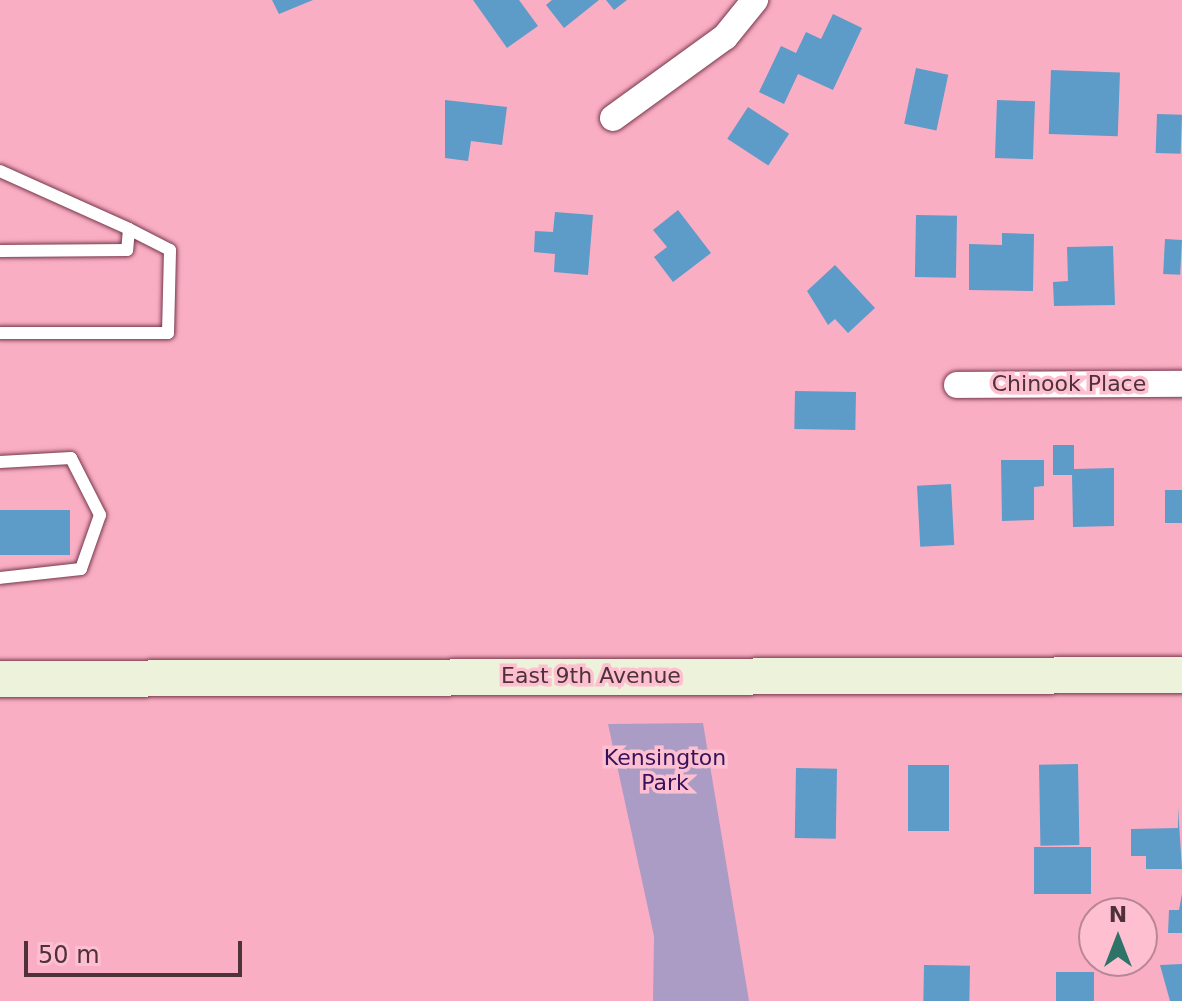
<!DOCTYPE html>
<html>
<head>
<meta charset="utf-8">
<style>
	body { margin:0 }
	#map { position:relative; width:1182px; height:1001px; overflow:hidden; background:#faaec3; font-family:"DejaVu Sans",sans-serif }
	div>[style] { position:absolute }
	.green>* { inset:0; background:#aa9cc4 }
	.building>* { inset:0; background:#5d9bc8; transform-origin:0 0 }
	.roads { filter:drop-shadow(0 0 2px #77384d) drop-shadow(0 0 2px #77384d) }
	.service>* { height:12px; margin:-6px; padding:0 6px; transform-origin:6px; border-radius:6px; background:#fff }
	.minor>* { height:26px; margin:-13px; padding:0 13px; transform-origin:13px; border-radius:13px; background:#fff }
	.secondary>* { height:36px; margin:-18px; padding:0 18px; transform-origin:18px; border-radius:18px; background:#ecf3da }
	span { translate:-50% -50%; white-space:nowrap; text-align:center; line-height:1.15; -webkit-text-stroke:7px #fec0d1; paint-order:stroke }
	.street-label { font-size:22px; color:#4f313a }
	.park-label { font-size:22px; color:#35125b }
	.north { position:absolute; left:1078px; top:897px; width:80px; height:80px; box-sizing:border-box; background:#fec0d1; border:2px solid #b88795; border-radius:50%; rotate:0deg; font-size:22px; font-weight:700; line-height:32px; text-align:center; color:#4f313a }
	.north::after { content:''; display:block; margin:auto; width:28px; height:36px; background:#2d7367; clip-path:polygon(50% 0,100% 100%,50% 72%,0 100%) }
	.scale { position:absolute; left:24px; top:941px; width:218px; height:36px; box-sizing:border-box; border:4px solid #4f313a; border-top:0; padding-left:10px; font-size:24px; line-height:28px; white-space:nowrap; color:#4f313a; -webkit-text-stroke:6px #fec0d1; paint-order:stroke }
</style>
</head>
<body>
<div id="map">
	<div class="green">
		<div style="clip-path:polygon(703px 723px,749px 1001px,653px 1001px,654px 936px,608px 724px)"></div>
	</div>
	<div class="building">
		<div style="clip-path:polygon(272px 0,313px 0,279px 14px)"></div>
		<div style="clip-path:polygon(473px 0,519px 0,538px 26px,507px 48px)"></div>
		<div style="clip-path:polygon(552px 0,599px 0,564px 28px,546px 5px)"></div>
		<div style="clip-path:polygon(606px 0,627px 0,614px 10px)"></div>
		<div style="clip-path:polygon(833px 14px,862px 28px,833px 90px,798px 74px,784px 104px,759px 92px,781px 46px,796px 53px,806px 32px,821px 39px)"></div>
		<div style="left:916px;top:68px;width:33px;height:57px;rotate:12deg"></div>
		<div style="left:1051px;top:70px;width:69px;height:64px;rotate:2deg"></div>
		<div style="clip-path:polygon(445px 100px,507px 107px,502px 145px,471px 141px,468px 161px,445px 158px)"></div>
		<div style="left:997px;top:100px;width:38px;height:58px;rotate:2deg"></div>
		<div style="left:748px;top:107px;width:49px;height:38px;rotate:33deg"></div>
		<div style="left:1157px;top:114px;width:25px;height:39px;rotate:2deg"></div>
		<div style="clip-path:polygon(678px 210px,711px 253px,673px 282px,654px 257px,667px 247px,653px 230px)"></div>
		<div style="clip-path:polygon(555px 212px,593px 215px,588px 275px,554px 272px,555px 254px,534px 252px,535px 231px,553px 232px)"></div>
		<div style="left:916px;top:215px;width:41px;height:62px;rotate:1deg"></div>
		<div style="clip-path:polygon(1002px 233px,1034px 234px,1033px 291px,969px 290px,969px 244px,1002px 245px)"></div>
		<div style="left:1165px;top:239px;width:17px;height:35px;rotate:3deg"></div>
		<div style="clip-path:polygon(1113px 246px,1115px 305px,1054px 306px,1053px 282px,1068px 281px,1067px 247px)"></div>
		<div style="clip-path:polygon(835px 265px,875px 308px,848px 333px,835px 319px,828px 325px,807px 291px)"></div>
		<div style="left:795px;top:391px;width:61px;height:38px;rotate:1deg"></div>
		<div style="clip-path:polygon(1053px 445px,1074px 445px,1074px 469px,1114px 468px,1114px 526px,1073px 527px,1072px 475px,1053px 475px)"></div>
		<div style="clip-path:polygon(1001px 460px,1044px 460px,1044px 486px,1034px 487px,1034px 520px,1002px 521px)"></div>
		<div style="left:951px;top:484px;width:61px;height:34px;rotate:87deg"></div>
		<div style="left:1165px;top:490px;width:17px;height:33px"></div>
		<div style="left:0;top:510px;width:70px;height:45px"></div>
		<div style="left:1078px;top:764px;width:81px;height:39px;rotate:89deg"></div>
		<div style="left:908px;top:765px;width:41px;height:66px"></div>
		<div style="left:796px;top:768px;width:41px;height:70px;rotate:1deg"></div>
		<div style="clip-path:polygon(1178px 807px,1182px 869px,1146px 869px,1146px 856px,1131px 856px,1131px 829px,1178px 828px)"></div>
		<div style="left:1034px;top:847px;width:57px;height:47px"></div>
		<div style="clip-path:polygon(1182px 894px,1182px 933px,1168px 933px,1169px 910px,1179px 910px)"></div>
		<div style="clip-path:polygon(1182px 964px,1182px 1001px,1170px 1001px,1160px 965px)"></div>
		<div style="left:924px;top:965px;width:46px;height:36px;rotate:1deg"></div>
		<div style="left:1056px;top:972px;width:38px;height:29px"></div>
	</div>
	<div class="roads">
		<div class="service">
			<div style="left:0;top:171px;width:141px;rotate:24.2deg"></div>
			<div style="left:129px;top:229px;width:21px;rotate:95deg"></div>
			<div style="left:127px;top:250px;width:127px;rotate:179.5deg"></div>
			<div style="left:0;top:333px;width:168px"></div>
			<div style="left:168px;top:333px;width:83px;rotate:-88.6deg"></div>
			<div style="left:170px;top:250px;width:46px;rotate:-152.9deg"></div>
			<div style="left:0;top:462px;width:71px;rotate:-3.2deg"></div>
			<div style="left:71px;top:458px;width:64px;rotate:63deg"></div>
			<div style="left:100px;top:515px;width:57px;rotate:109.4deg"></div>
			<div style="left:81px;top:569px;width:81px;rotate:173.7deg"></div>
		</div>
		<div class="minor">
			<div style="left:613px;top:118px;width:138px;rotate:-35.9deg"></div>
			<div style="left:725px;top:37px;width:48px;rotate:-51deg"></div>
			<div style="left:957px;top:385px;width:225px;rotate:-0.3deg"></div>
		</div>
		<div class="secondary">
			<div style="left:0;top:679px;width:1182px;rotate:-0.19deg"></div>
		</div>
	</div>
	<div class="street-label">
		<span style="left:1069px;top:384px">Chinook Place</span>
		<span style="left:591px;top:676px">East 9th Avenue</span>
	</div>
	<div class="park-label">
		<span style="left:665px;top:770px">Kensington<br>Park</span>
	</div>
	<div class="north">N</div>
	<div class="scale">50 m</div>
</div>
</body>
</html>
